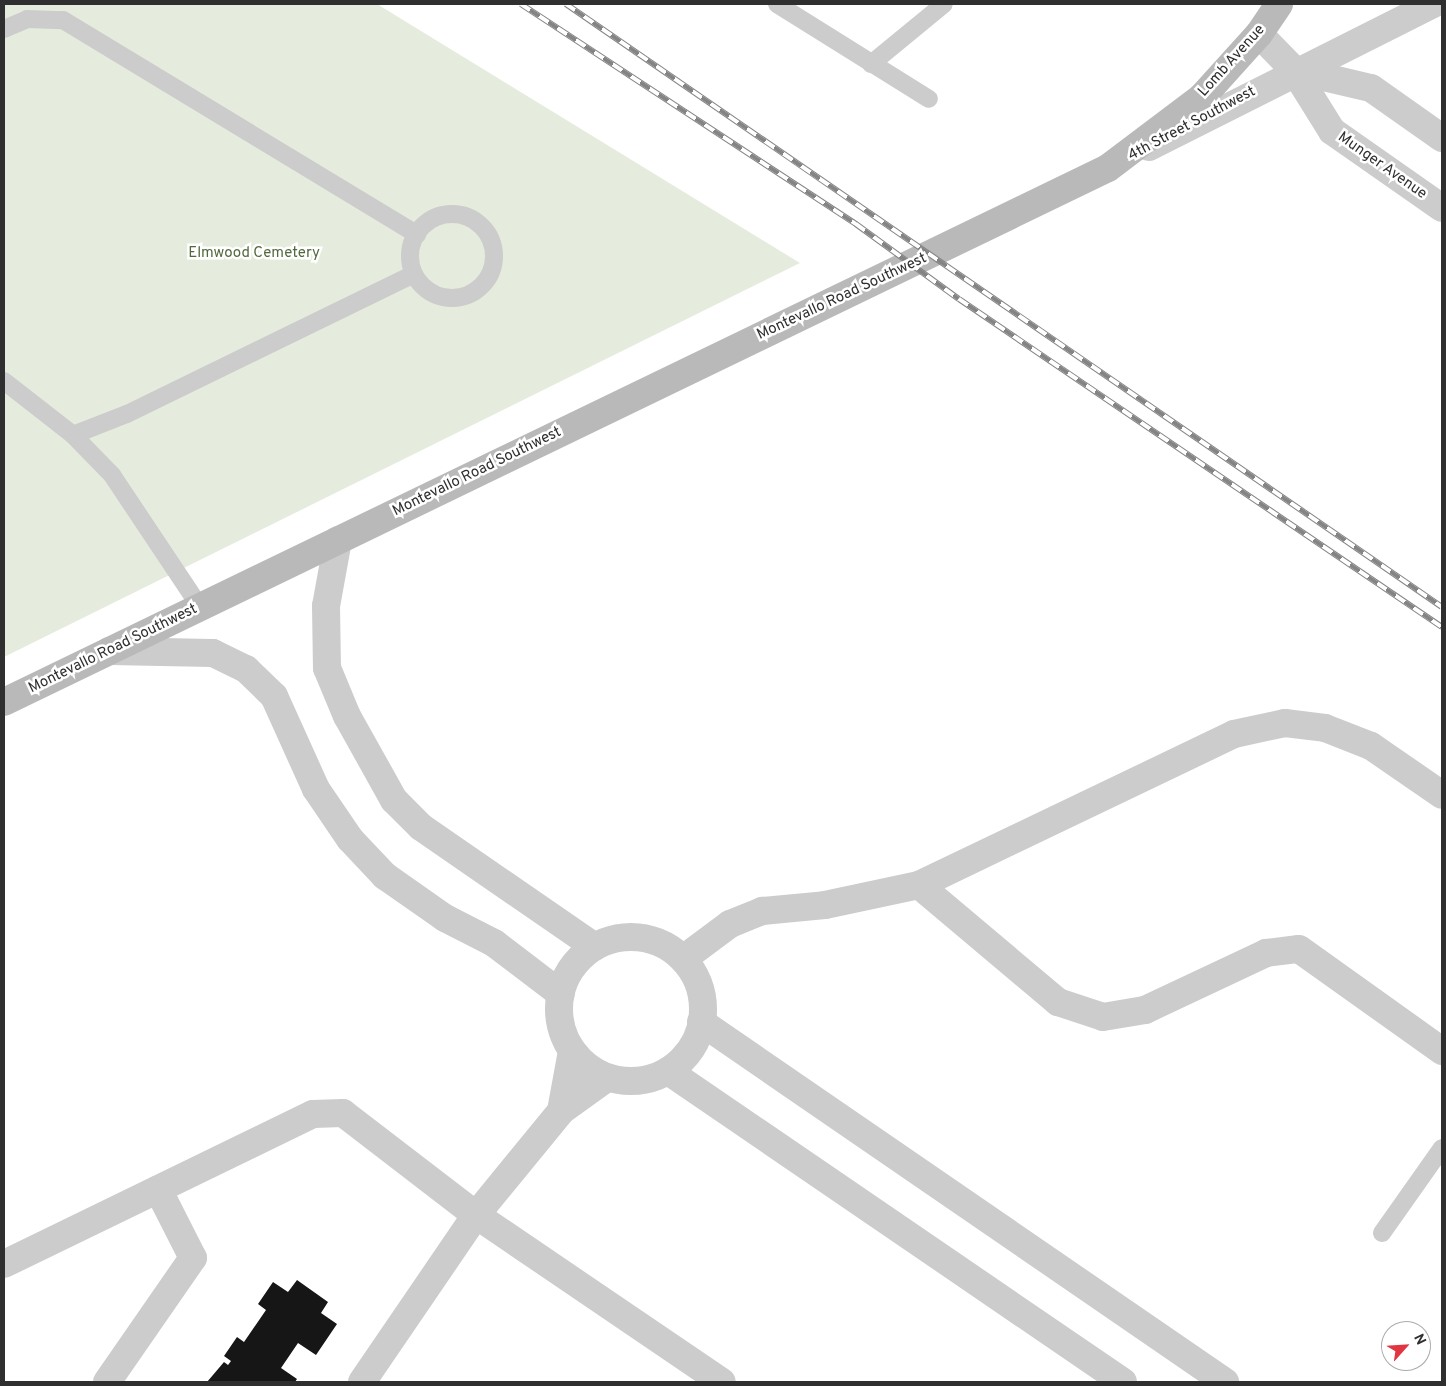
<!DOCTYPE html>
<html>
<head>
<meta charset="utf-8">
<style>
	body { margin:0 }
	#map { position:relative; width:1446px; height:1386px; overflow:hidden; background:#fff; font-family:Overpass,sans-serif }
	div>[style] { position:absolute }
	.green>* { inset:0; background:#e5ecdd }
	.building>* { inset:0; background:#161616 }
	.service>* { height:18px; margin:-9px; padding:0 9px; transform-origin:9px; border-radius:9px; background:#ccc }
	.service>.ring { margin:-9px; padding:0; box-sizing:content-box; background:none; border:18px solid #ccc; border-radius:50% }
	.minor>* { height:28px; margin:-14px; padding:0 14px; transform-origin:14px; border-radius:14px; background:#ccc }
	.minor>.ring { margin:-14px; padding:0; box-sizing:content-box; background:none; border:28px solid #ccc; border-radius:50% }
	.secondary>* { height:28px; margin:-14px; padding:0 14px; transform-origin:14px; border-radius:14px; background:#b9b9b9 }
	.rail>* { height:5.5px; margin-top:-2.75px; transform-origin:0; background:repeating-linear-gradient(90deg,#fff 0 11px,#848484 0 22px); box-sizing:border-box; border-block:1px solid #848484 }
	span { translate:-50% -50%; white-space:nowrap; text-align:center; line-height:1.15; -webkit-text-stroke:5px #fff; paint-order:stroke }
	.street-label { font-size:15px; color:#2f2f2f }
	.park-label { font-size:15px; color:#52693d }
	.frame { position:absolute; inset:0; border:5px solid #2f2f2f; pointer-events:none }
	.north { position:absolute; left:1381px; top:1321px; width:50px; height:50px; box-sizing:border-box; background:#fff; border:1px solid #acacac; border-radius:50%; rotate:64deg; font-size:14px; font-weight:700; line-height:20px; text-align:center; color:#2f2f2f }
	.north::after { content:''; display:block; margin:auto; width:18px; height:22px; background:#e13642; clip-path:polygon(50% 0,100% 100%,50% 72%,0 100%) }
</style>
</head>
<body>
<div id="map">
	<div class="green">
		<div style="clip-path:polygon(4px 4px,377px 4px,800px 263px,4px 657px)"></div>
	</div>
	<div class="building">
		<div style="clip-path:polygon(297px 1280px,328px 1302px,321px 1313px,337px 1324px,316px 1355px,298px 1343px,281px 1368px,297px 1379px,295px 1382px,207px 1382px,224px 1362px,228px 1365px,231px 1361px,224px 1356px,237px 1337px,244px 1342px,266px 1310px,258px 1304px,273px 1282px,288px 1292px)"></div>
	</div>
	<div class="service">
		<div style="left:777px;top:4px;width:179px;rotate:32deg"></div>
		<div style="left:4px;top:29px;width:25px;rotate:-23deg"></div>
		<div style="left:27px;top:19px;width:36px;rotate:2deg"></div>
		<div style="left:63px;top:20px;width:414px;rotate:31.2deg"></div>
		<div style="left:871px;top:64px;width:94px;rotate:-39.4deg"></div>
		<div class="ring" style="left:410px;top:214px;width:66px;height:66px"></div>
		<div style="left:4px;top:381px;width:88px;rotate:38deg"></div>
		<div style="left:73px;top:435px;width:56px;rotate:45.7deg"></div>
		<div style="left:112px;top:475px;width:159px;rotate:56.3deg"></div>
		<div style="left:73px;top:435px;width:58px;rotate:-21.3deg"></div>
		<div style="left:127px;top:414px;width:319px;rotate:-26deg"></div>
		<div style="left:1382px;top:1233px;width:104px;rotate:-54.8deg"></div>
	</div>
	<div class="minor">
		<div style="left:1259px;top:34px;width:50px;rotate:45.8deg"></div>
		<div style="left:1294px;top:70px;width:72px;rotate:58.1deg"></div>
		<div style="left:1332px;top:131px;width:134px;rotate:35deg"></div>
		<div style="left:1294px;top:70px;width:79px;rotate:13.2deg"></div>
		<div style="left:1371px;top:88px;width:87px;rotate:35.2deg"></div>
		<div style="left:1149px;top:147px;width:318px;rotate:-26.7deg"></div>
		<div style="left:338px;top:540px;width:67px;rotate:100.3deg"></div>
		<div style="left:326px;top:606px;width:62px;rotate:89.1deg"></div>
		<div style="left:327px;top:668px;width:52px;rotate:67.4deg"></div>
		<div style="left:347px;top:716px;width:96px;rotate:60.8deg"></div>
		<div style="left:394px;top:800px;width:38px;rotate:45deg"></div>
		<div style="left:421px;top:827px;width:211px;rotate:34.6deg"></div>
		<div style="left:109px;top:651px;width:104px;rotate:1.1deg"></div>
		<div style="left:213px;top:653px;width:37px;rotate:26deg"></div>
		<div style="left:246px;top:669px;width:39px;rotate:44deg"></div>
		<div style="left:274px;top:696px;width:102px;rotate:65.7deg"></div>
		<div style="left:316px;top:789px;width:60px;rotate:55.8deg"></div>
		<div style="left:350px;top:839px;width:51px;rotate:46.6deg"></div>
		<div style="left:385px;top:876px;width:73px;rotate:35deg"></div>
		<div style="left:445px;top:918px;width:55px;rotate:27deg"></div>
		<div style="left:494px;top:943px;width:84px;rotate:37.3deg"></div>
		<div style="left:919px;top:885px;width:182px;rotate:40.1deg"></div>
		<div style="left:1058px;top:1002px;width:47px;rotate:18.4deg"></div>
		<div style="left:1103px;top:1017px;width:43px;rotate:-9.5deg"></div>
		<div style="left:1145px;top:1010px;width:134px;rotate:-25.2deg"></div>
		<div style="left:1266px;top:953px;width:33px;rotate:-7deg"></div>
		<div style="left:1299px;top:949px;width:176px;rotate:35.5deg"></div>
		<div class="ring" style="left:559px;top:937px;width:116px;height:116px"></div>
		<div style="left:683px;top:959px;width:59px;rotate:-36.7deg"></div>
		<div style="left:730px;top:924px;width:35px;rotate:-22deg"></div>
		<div style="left:762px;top:911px;width:63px;rotate:-5.4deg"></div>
		<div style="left:825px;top:905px;width:96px;rotate:-12deg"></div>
		<div style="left:919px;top:885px;width:349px;rotate:-25.6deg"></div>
		<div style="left:1234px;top:734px;width:52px;rotate:-12.2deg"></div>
		<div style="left:1285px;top:723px;width:40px;rotate:7.1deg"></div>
		<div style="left:1325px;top:728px;width:49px;rotate:21.4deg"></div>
		<div style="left:1371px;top:746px;width:86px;rotate:34.6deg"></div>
		<div style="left:701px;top:1022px;width:636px;rotate:34.49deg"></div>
		<div style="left:572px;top:1051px;width:61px;rotate:100.4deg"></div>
		<div style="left:561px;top:1111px;width:57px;rotate:-35.7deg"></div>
		<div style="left:668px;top:1071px;width:551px;rotate:34.35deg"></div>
		<div style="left:4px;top:1264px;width:343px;rotate:-25.9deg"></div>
		<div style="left:313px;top:1114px;width:30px;rotate:-2deg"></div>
		<div style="left:343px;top:1113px;width:168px;rotate:37.5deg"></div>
		<div style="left:476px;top:1215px;width:134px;rotate:-50.7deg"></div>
		<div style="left:107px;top:1382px;width:151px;rotate:-55.3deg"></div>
		<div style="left:193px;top:1258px;width:77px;rotate:-116.9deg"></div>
		<div style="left:362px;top:1382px;width:202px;rotate:-55.7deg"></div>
		<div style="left:476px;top:1215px;width:297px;rotate:34.2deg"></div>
	</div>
	<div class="secondary">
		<div style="left:4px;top:702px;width:1226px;rotate:-25.81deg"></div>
		<div style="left:1108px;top:168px;width:118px;rotate:-37.1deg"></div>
		<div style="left:1202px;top:97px;width:85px;rotate:-47.9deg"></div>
		<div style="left:1259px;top:34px;width:36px;rotate:-56deg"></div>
	</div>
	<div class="rail">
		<div style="left:521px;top:4px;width:401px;rotate:33.3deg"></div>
		<div style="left:856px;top:224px;width:127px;rotate:36.1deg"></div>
		<div style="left:959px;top:299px;width:584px;rotate:34.18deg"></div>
		<div style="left:566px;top:4px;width:1063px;rotate:34.54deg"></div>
	</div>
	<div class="street-label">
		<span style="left:1232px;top:61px;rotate:-48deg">Lomb Avenue</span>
		<span style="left:1192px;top:124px;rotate:-28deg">4th Street Southwest</span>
		<span style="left:1382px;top:166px;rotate:35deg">Munger Avenue</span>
		<span style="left:842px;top:297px;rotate:-25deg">Montevallo Road Southwest</span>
		<span style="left:477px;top:472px;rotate:-26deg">Montevallo Road Southwest</span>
		<span style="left:113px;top:649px;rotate:-26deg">Montevallo Road Southwest</span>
	</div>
	<div class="park-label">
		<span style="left:254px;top:254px">Elmwood Cemetery</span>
	</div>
	<div class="frame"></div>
	<div class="north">N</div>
</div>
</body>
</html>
